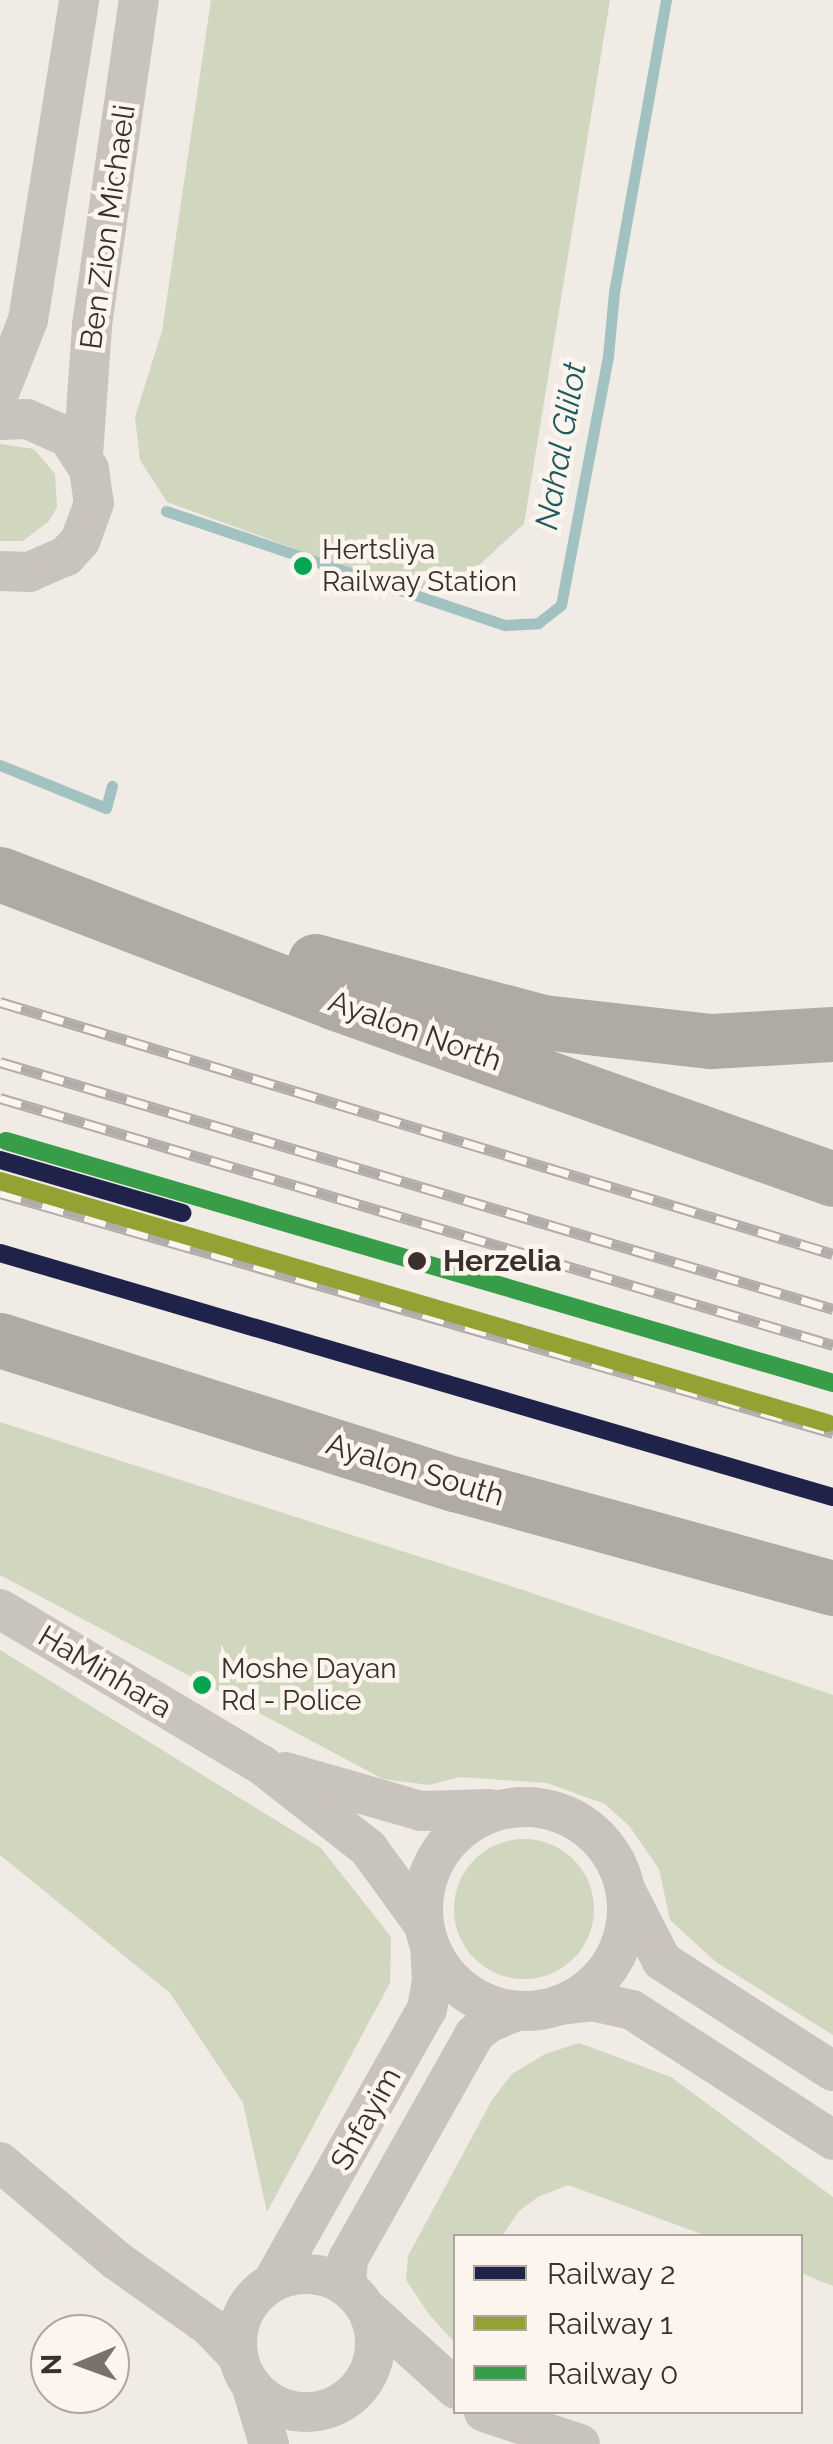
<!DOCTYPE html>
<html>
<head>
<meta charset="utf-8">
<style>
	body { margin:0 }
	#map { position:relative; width:833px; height:2444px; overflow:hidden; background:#f0ebe5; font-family:Raleway,sans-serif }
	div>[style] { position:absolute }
	.green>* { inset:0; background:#d1d6bf }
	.round { border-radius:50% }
	.stream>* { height:11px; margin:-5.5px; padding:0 5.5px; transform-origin:5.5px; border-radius:5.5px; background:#a1c2c1 }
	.minor>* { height:40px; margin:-20px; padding:0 20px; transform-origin:20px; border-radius:20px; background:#c9c3be }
	.minor>.ring { margin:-20px; padding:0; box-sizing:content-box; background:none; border:40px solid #c9c3be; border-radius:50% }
	.highway>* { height:55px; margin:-27.5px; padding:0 27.5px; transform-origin:27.5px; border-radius:27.5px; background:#afaaa4 }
	.rail>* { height:11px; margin-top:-5.5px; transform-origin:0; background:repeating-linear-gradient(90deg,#fbf5ee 0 22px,#b1aca8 0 44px); box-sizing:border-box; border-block:2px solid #b1aca8 }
	.rail-1>* { height:18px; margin:-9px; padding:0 9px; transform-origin:9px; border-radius:9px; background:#1f234a }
	.rail-2>* { height:18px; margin:-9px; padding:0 9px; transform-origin:9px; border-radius:9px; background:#93a233 }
	.rail-3>* { height:18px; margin:-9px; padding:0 9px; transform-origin:9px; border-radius:9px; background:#389d48 }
	.dots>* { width:28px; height:28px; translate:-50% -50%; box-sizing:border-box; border:5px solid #fbf5ee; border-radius:50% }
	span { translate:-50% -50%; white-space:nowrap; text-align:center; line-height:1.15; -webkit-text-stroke:9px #fbf5ee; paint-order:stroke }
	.bus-label { font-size:28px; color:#3b302b }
	.left { translate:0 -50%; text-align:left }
	.street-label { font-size:30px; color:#3b302b }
	.stop-label { font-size:30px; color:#3b302b; font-weight:700 }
	.water-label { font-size:32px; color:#1f5a5e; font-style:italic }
	.legend { position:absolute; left:453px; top:2234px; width:350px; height:180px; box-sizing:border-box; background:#fbf5ee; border:2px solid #aea6a0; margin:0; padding:12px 18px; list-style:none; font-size:30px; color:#3b302b }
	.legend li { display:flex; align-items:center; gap:20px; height:50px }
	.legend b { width:50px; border:2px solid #aea6a0 }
	.north { position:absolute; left:30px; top:2314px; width:100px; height:100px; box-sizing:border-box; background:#fbf5ee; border:2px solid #aea6a0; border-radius:50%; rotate:269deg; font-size:28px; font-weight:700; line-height:40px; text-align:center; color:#3b302b }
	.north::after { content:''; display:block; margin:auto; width:35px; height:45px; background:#7a716c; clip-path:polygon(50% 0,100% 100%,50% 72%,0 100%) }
</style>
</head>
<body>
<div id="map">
	<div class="green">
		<div style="clip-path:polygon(211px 0,610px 0,524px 524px,466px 577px,436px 590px,400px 587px,167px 502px,140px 460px,135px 417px,162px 331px)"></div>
		<div style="clip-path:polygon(0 444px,34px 449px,55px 474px,57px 507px,49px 521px,23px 541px,0 541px)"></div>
		<div style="clip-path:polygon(0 1422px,523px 1590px,833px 1695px,833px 2035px,716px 1962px,670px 1920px,659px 1869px,630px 1827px,605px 1804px,547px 1783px,460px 1777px,429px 1785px,383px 1779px,0 1575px)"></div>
		<div style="clip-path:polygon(0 1650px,321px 1848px,391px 1937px,390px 1983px,267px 2212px,243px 2103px,170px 1993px,0 1855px)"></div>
		<div class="round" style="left:454px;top:1839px;width:140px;height:140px"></div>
		<div style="clip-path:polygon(579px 2043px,671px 2077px,833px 2197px,833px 2286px,801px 2273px,800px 2236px,707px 2236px,568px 2185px,538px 2197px,519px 2211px,502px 2236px,456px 2236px,455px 2343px,428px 2313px,406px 2280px,408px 2256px,492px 2100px,512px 2074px,545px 2054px)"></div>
	</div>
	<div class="stream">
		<div style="left:166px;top:511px;width:358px;rotate:18.6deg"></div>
		<div style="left:505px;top:625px;width:33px;rotate:-3deg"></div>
		<div style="left:538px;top:623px;width:29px;rotate:-38deg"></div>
		<div style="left:561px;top:605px;width:253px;rotate:-79.3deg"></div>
		<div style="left:608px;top:356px;width:64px;rotate:-84.6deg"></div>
		<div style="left:614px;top:292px;width:297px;rotate:-79.9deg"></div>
		<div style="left:0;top:765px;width:114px;rotate:22.1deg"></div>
		<div style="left:106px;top:808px;width:23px;rotate:-75deg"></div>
	</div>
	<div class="minor">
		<div style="left:0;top:391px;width:76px;rotate:-68.5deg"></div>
		<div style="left:28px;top:320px;width:324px;rotate:-80.9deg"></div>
		<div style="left:0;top:420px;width:27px;rotate:-2deg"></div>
		<div style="left:27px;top:419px;width:45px;rotate:23.7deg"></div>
		<div style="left:68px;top:437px;width:38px;rotate:57deg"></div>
		<div style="left:89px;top:469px;width:34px;rotate:82deg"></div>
		<div style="left:94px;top:503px;width:40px;rotate:110.2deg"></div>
		<div style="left:80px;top:541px;width:21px;rotate:133deg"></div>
		<div style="left:66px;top:556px;width:40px;rotate:156.6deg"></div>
		<div style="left:29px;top:572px;width:29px;rotate:-178deg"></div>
		<div style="left:83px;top:455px;width:130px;rotate:-86deg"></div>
		<div style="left:92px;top:325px;width:328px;rotate:-81.8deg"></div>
		<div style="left:0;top:1609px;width:305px;rotate:30.8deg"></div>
		<div style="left:262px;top:1765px;width:135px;rotate:38.1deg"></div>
		<div style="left:368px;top:1848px;width:95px;rotate:54deg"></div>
		<div style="left:285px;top:1772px;width:141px;rotate:16deg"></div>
		<div style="left:421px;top:1811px;width:69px;rotate:-1.7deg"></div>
		<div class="ring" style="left:423px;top:1807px;width:164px;height:164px"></div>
		<div style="left:627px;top:1893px;width:76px;rotate:62.8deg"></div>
		<div style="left:662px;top:1961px;width:203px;rotate:32.8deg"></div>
		<div style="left:561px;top:2005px;width:31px;rotate:-7deg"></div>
		<div style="left:592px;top:2001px;width:41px;rotate:12.7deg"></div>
		<div style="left:632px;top:2010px;width:239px;rotate:32.9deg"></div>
		<div style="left:0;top:2162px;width:152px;rotate:40.2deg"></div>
		<div style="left:116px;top:2260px;width:114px;rotate:35.4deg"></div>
		<div style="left:209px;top:2326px;width:40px;rotate:46deg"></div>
		<div class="ring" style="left:237px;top:2274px;width:98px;height:98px"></div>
		<div style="left:273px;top:2281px;width:313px;rotate:-60.5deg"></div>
		<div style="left:427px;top:2009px;width:28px;rotate:-80deg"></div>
		<div style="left:432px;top:1981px;width:33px;rotate:-93deg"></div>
		<div style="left:346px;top:2286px;width:27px;rotate:-86deg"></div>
		<div style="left:348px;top:2259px;width:257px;rotate:-60.6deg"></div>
		<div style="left:474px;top:2035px;width:18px;rotate:-41deg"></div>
		<div style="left:488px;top:2023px;width:30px;rotate:-23deg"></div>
		<div style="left:366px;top:2308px;width:121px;rotate:42deg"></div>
		<div style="left:251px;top:2385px;width:62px;rotate:73deg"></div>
		<div style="left:484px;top:2412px;width:101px;rotate:18.4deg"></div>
	</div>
	<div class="highway">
		<div style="left:0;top:874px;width:357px;rotate:21deg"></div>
		<div style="left:333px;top:1002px;width:530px;rotate:19.49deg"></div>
		<div style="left:315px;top:961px;width:236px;rotate:15deg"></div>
		<div style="left:543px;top:1022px;width:169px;rotate:6.5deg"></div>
		<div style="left:711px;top:1041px;width:122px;rotate:-3.3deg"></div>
		<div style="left:0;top:1340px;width:477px;rotate:17.6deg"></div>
		<div style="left:455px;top:1484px;width:392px;rotate:15.4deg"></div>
	</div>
	<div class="rail">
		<div style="left:0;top:1002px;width:870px;rotate:16.83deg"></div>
		<div style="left:0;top:1062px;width:869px;rotate:16.52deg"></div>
		<div style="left:0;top:1098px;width:869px;rotate:16.52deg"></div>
		<div style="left:0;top:1193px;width:867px;rotate:16.07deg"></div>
	</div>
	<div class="rail-1">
		<div style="left:0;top:1160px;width:190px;rotate:16.2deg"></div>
		<div style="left:0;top:1253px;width:868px;rotate:16.33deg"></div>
	</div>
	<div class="rail-2">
		<div style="left:0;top:1181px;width:862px;rotate:16.31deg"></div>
	</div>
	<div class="rail-3">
		<div style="left:6px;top:1141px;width:862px;rotate:16.31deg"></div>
	</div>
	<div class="dots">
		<div style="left:303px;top:566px;background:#00a651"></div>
		<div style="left:417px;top:1261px;background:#3b302b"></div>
		<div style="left:202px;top:1685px;background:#00a651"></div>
	</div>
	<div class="bus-label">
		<span class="left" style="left:322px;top:566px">Hertsliya<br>Railway Station</span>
		<span class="left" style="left:221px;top:1685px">Moshe Dayan<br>Rd - Police</span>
	</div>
	<div class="street-label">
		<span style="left:108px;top:227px;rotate:-82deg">Ben Zion Michaeli</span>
		<span style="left:415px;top:1031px;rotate:20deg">Ayalon North</span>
		<span style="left:415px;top:1470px;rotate:17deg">Ayalon South</span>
		<span style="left:105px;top:1672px;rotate:31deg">HaMinhara</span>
		<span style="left:366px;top:2119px;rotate:-61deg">Shfayim</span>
	</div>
	<div class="stop-label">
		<span class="left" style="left:443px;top:1261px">Herzelia</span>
	</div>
	<div class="water-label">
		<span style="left:561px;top:446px;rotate:-80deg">Nahal Glilot</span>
	</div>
	<ul class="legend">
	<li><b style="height:12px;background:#1f234a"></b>Railway 2</li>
	<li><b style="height:12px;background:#93a233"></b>Railway 1</li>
	<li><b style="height:12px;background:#389d48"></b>Railway 0</li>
	</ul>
	<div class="north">N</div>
</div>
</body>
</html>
